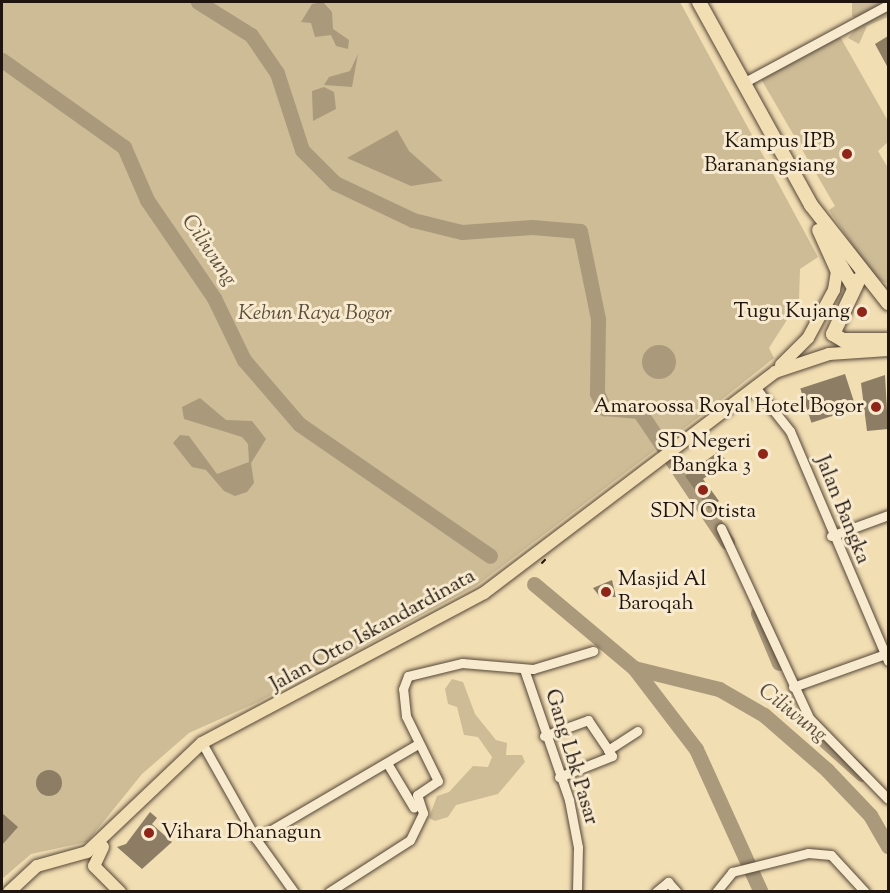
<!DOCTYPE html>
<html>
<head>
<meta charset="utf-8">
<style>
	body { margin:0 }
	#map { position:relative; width:890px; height:893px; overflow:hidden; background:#f2deb3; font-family:"Sorts Mill Goudy",serif }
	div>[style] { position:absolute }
	.green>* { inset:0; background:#cebc97 }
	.water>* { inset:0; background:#aa997b }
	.round { border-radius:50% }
	.river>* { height:15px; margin:-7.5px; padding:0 7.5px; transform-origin:7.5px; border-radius:7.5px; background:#aa997b }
	.building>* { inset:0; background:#8d7d64; transform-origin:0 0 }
	.roads { filter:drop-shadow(0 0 2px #544637) drop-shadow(0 0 2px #544637) }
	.minor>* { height:9px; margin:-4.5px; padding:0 4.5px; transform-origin:4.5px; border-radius:4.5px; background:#f7eace }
	.major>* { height:12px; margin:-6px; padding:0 6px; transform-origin:6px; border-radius:6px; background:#f2deb3 }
	.highway>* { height:14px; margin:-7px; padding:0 7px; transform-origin:7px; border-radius:7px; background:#f2deb3 }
	.tram>* { height:1.5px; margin:-0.75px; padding:0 0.75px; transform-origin:0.75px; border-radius:0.75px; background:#1f140e }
	.dots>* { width:16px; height:16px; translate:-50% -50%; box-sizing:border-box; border:3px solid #f7eace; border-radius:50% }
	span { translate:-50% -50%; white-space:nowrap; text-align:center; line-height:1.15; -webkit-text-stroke:6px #f7eace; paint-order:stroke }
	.poi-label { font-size:21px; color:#1f140e }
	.right { translate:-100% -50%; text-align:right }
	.left { translate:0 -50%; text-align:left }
	.park-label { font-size:21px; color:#5c4f3e; font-style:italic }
	.street-label { font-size:21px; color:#1f140e }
	.water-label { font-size:22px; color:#5e503f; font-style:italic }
	.frame { position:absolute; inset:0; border:3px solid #1f140e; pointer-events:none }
</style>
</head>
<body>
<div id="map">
	<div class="green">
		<div style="clip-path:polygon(2px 2px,680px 2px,818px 257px,800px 269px,799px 301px,769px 348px,774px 358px,716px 404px,476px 586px,258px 702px,189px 733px,142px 774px,87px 842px,31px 854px,2px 879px)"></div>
		<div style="clip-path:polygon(852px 2px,888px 2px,888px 17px,867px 26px,859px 44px,848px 38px,862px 21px,852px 16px)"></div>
		<div style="clip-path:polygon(838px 33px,888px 121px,888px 142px,878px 151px,888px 168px,888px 284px,873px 276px,829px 210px,835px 206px,758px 74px)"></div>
		<div style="clip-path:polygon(452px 679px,463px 682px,475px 714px,496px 740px,507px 743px,506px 755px,522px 755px,525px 762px,498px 794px,456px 805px,448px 817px,435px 821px,429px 818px,437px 796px,449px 792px,473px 766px,488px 767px,492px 757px,478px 737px,464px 735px,457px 707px,448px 704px,445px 689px)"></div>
	</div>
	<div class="water">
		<div style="clip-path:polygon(323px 2px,332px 12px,333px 29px,349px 40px,348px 49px,336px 46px,331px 35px,315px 37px,311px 23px,301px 22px,312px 4px)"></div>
		<div style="clip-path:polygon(358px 54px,352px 87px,324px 85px,329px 77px,350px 71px)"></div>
		<div style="clip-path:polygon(324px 87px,334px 92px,336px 109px,313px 121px,312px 91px)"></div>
		<div style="clip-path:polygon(397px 130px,409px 151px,443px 181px,411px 186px,347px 158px)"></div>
		<div class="round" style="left:642px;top:345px;width:34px;height:34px"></div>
		<div style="clip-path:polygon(200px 398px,226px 420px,252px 421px,266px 439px,251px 463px,254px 483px,247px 492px,235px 496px,224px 491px,206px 470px,192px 467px,173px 443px,180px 435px,189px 436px,217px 474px,249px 462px,248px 444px,242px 437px,184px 419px,182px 407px)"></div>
	</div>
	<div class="river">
		<div style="left:198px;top:2px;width:62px;rotate:31.9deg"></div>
		<div style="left:251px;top:35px;width:46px;rotate:55.6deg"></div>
		<div style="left:277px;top:73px;width:81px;rotate:72deg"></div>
		<div style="left:302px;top:150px;width:47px;rotate:45deg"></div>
		<div style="left:335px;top:183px;width:86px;rotate:25.4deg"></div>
		<div style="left:413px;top:220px;width:50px;rotate:13.8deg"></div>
		<div style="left:462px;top:232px;width:70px;rotate:-4.1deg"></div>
		<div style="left:532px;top:227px;width:48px;rotate:4.8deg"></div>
		<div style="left:580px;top:231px;width:90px;rotate:78.4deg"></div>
		<div style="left:598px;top:319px;width:74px;rotate:90.8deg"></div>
		<div style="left:597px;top:393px;width:17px;rotate:65deg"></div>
		<div style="left:604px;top:408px;width:35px;rotate:5deg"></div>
		<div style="left:639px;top:411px;width:158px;rotate:56.1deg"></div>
		<div style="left:2px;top:60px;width:150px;rotate:35.5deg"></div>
		<div style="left:124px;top:147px;width:58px;rotate:66.5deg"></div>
		<div style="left:147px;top:200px;width:119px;rotate:55.6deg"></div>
		<div style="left:214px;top:298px;width:69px;rotate:64.2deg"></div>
		<div style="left:244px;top:360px;width:84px;rotate:49.3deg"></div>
		<div style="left:299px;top:424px;width:232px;rotate:34.6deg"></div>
		<div style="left:534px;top:584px;width:131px;rotate:40deg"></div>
		<div style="left:634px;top:668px;width:88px;rotate:13.9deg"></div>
		<div style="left:719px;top:689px;width:52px;rotate:30deg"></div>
		<div style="left:764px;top:715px;width:84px;rotate:41.1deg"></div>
		<div style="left:827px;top:770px;width:62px;rotate:46.3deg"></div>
		<div style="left:870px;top:815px;width:36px;rotate:60deg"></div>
		<div style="left:758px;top:613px;width:54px;rotate:67.2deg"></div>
		<div style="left:634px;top:668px;width:102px;rotate:52.6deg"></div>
		<div style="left:696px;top:749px;width:157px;rotate:65.6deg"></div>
		<div style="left:824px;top:740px;width:51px;rotate:41.8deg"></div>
	</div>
	<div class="building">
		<div style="clip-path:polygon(888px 36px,888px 68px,875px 44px)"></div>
		<div style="left:845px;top:374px;width:36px;height:47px;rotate:72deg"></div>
		<div style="clip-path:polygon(885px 375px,888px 429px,867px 431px,861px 383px)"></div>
		<div style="clip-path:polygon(719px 451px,727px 462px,703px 479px,719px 501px,709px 509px,685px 476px)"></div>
		<div style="clip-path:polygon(612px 580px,616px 597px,600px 597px,593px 588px)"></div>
		<div class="round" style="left:36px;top:770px;width:26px;height:26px"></div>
		<div style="clip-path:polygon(150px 812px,157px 818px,152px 824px,172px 842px,142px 869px,117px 847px,126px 844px)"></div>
		<div style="clip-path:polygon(2px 813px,18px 827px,2px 845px)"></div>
	</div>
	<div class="roads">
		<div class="minor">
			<div style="left:743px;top:83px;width:165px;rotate:-28.3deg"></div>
			<div style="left:755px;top:387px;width:56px;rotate:51.5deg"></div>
			<div style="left:790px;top:431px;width:250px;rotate:66.9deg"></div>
			<div style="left:721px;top:528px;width:209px;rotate:65.1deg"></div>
			<div style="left:809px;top:718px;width:113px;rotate:45.7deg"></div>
			<div style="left:831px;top:536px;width:61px;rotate:-20.2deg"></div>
			<div style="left:524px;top:669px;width:139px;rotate:71deg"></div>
			<div style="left:569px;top:800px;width:48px;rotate:79.2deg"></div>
			<div style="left:578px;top:847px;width:45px;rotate:91.3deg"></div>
			<div style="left:793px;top:687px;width:98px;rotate:-19.7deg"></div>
			<div style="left:544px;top:736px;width:47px;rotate:-20deg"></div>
			<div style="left:588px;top:720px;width:36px;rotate:56deg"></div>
			<div style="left:202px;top:743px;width:110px;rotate:60.6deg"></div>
			<div style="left:256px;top:839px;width:65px;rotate:54.4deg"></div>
			<div style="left:387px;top:763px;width:52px;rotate:59deg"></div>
			<div style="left:559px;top:777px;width:57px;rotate:-21.6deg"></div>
			<div style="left:612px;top:756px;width:7px;rotate:-124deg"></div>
			<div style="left:608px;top:750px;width:35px;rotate:-33deg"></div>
			<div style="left:256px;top:839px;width:186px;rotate:-30.4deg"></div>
			<div style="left:329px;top:892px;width:96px;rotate:-32.7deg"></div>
			<div style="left:410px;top:840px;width:30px;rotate:-64deg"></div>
			<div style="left:423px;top:813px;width:19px;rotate:-108deg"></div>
			<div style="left:417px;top:795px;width:25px;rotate:-34deg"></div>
			<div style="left:438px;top:781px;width:72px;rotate:-116.2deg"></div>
			<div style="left:406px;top:716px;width:27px;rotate:-96deg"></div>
			<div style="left:403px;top:689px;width:14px;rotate:-69deg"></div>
			<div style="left:408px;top:676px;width:56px;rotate:-13.5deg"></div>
			<div style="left:462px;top:663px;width:71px;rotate:4.8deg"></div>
			<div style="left:533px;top:669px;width:63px;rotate:-16.7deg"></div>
			<div style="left:656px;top:892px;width:16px;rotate:-40deg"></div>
			<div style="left:668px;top:882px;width:13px;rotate:48deg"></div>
			<div style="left:716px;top:892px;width:26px;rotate:-51deg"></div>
			<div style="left:732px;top:872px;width:78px;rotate:-14deg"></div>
			<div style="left:808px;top:853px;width:23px;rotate:5deg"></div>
			<div style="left:831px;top:855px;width:50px;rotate:47.4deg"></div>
		</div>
		<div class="major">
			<div style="left:781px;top:365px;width:38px;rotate:-45deg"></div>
			<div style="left:808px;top:338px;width:55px;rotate:-61.6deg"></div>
			<div style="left:834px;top:290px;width:18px;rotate:-81deg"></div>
			<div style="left:837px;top:272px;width:46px;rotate:-114.3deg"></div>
			<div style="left:103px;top:847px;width:21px;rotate:115deg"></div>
			<div style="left:94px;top:866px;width:37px;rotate:45deg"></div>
			<div style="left:9px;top:892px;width:38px;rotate:-43deg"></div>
			<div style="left:37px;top:866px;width:52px;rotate:-15.6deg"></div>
			<div style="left:87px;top:852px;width:158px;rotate:-43.5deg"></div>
			<div style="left:202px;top:743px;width:319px;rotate:-28deg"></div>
			<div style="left:484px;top:593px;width:365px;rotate:-37.2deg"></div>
			<div style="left:775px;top:372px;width:57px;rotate:-18.4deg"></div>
			<div style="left:829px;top:354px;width:59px;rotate:-3.9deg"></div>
		</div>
		<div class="highway">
			<div style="left:699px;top:2px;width:232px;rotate:61.1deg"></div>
			<div style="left:811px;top:205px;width:125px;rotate:51.8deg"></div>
			<div style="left:828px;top:244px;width:49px;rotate:59.2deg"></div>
			<div style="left:859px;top:279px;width:61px;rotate:115.3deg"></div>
			<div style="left:833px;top:334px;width:12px;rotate:31deg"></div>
			<div style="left:843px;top:340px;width:45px"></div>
		</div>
	</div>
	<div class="tram">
		<div style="left:542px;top:563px;width:4px;rotate:-45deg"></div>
	</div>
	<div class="dots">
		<div style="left:847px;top:154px;background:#8f2418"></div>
		<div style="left:862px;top:312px;background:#8f2418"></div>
		<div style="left:876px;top:407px;background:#8f2418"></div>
		<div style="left:763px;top:454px;background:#8f2418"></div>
		<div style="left:703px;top:490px;background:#8f2418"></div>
		<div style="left:606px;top:592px;background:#8f2418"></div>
		<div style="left:149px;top:833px;background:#8f2418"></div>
	</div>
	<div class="poi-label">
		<span class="right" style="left:835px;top:154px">Kampus IPB<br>Baranangsiang</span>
		<span class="right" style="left:850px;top:312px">Tugu Kujang</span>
		<span class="right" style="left:864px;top:407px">Amaroossa Royal Hotel Bogor</span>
		<span class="right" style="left:751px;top:454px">SD Negeri<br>Bangka 3</span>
		<span style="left:703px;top:512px">SDN Otista</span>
		<span class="left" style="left:618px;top:592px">Masjid Al<br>Baroqah</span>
		<span class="left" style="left:161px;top:833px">Vihara Dhanagun</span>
	</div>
	<div class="park-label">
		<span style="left:315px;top:314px">Kebun Raya Bogor</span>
	</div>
	<div class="street-label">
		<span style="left:842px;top:510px;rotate:68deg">Jalan Bangka</span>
		<span style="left:373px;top:631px;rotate:-29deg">Jalan Otto Iskandardinata</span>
		<span style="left:571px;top:757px;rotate:73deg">Gang Lbk Pasar</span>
	</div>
	<div class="water-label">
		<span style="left:208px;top:251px;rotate:56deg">Ciliwung</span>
		<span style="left:792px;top:714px;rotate:38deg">Ciliwung</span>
	</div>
	<div class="frame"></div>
</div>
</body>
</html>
